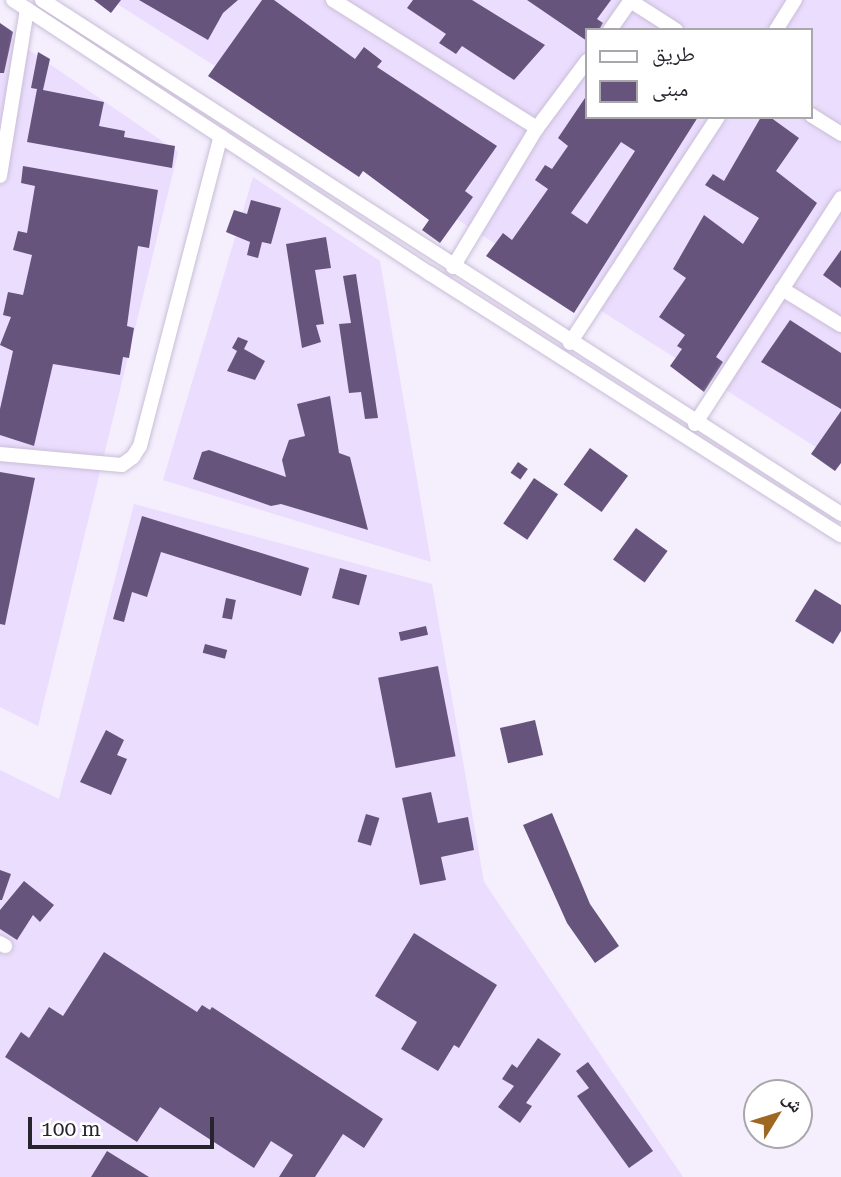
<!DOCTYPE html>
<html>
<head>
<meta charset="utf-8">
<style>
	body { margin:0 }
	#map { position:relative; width:841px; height:1177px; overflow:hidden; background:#f4eefd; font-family:"Roboto Serif","Noto Naskh Arabic",serif }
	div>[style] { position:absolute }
	.built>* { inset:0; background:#ebddfe }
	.building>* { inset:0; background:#66547c; transform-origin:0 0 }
	.roads { filter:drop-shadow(0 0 2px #c9bed7) drop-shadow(0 0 2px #c9bed7) }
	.minor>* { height:14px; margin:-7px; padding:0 7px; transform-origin:7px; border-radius:7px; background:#fff }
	span { translate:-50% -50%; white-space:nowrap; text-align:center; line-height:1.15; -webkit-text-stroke:7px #fff; paint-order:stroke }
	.legend { position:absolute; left:585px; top:28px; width:228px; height:91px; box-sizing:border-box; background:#fff; border:2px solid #a9a7ab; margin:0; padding:9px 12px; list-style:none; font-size:21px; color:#28242e }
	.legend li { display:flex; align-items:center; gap:14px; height:35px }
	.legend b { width:35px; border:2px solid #a9a7ab }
	.north { position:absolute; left:743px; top:1079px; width:70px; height:70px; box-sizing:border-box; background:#fff; border:2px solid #a9a7ab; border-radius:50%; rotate:52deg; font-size:19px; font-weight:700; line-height:28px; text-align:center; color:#28242e }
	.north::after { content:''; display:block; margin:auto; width:24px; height:32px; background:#9e6722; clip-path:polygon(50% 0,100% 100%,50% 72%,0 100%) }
	.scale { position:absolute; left:28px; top:1117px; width:186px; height:32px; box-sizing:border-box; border:4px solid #28242e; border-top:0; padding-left:9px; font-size:21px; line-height:24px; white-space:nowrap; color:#28242e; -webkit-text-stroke:5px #fff; paint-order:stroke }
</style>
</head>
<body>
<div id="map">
	<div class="built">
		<div style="clip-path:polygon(evenodd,111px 0,841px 0,841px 463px,111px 0,587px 30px,811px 30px,811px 117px,587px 117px,587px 30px)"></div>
		<div style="clip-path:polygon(0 30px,178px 152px,38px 726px,0 707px)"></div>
		<div style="clip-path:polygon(253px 177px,380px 261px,431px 562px,163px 480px)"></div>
		<div style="clip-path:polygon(134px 504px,432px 584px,484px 882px,683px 1177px,0 1177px,0 770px,59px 799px)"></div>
	</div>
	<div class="building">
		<div style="clip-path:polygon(94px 0,121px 0,111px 13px)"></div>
		<div style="clip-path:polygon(139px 0,238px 0,223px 13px,208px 40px)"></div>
		<div style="clip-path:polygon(262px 0,274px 0,355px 59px,364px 47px,382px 61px,377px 67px,497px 146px,465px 191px,473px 197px,440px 243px,422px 230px,429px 220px,363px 171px,359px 177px,208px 76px)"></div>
		<div style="clip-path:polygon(413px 0,472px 0,545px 45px,514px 80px,462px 46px,456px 54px,439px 43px,446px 34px,407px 8px)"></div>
		<div style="clip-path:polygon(527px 0,611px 0,597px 19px,603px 23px,599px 30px,587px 30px,587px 41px)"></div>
		<div style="clip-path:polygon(0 23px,13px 32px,4px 73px,0 73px)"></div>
		<div style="clip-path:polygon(38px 52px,50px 59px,43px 90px,104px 102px,99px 126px,125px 131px,124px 137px,175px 146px,172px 168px,27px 142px,37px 89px,31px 88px)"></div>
		<div style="clip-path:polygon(evenodd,587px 95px,587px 117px,698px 117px,574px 313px,486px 256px,503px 233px,512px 240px,548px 189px,535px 180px,545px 165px,552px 169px,568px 146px,558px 138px,587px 95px,621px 142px,635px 151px,587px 224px,571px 213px,621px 142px)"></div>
		<div style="clip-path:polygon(761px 117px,770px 117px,799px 138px,776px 171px,817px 203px,716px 357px,723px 362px,704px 392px,670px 366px,682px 349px,677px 346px,685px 335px,659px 317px,686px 278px,673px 269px,704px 215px,743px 244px,759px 218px,705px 185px,713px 174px,724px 181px)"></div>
		<div style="clip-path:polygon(23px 166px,158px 190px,149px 248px,138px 246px,134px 274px,127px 326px,134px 328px,129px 358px,123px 357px,120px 375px,53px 364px,34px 446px,0 435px,0 409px,13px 351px,0 345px,11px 317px,3px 315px,8px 292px,23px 295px,32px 255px,13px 250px,18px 231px,27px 233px,35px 186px,21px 183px)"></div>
		<div style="clip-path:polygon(251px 200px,281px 208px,271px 244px,262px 242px,258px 258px,247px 255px,250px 242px,226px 232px,234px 210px,247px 214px)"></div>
		<div style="clip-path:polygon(326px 237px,331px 268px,315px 270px,324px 324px,316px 325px,321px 342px,302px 348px,286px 244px)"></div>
		<div style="clip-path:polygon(841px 250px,841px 288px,823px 275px)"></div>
		<div style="clip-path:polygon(356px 274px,378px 418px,365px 419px,361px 392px,349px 393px,339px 324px,351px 323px,343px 276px)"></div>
		<div style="clip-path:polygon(790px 320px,841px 353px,841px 409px,761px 362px)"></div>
		<div style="clip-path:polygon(238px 337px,248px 341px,244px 349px,265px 361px,255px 380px,227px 371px,237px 351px,232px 348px)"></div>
		<div style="clip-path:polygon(330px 396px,339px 453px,350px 457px,368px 530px,281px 504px,271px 506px,193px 479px,202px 452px,209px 450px,286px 477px,282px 460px,289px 440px,305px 436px,297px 404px)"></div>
		<div style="clip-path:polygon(841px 411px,841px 463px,835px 471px,811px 454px)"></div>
		<div style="left:590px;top:448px;width:47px;height:45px;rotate:36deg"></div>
		<div style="left:518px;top:462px;width:12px;height:13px;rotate:35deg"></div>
		<div style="clip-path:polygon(0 472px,35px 478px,5px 625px,0 624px)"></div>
		<div style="left:534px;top:478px;width:29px;height:55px;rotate:34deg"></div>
		<div style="clip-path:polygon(142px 516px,309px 568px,301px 596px,161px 552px,147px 597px,132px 592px,124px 622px,113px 619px)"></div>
		<div style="left:636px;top:528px;width:39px;height:39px;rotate:36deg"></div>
		<div style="left:340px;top:568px;width:28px;height:31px;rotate:15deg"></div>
		<div style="clip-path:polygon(815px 589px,841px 605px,841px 631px,833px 644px,795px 621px)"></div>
		<div style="left:226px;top:598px;width:10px;height:20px;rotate:11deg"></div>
		<div style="left:426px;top:626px;width:9px;height:28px;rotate:77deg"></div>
		<div style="left:205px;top:644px;width:23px;height:9px;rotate:15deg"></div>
		<div style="left:438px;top:666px;width:92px;height:61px;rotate:79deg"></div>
		<div style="left:535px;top:720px;width:36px;height:36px;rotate:77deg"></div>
		<div style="clip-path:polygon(106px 730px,124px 740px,117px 755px,127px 759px,111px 795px,80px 782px)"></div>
		<div style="clip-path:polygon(431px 792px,438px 823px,468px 817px,474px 850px,441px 857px,446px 880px,420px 885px,402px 798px)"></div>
		<div style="clip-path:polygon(552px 813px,590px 904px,619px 946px,595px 963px,567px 923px,523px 825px)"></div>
		<div style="left:366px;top:814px;width:14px;height:29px;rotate:17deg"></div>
		<div style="clip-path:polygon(0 870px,11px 874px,2px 900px,0 900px)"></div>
		<div style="clip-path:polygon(24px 881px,54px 905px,40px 922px,33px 915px,17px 940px,0 929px,0 910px)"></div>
		<div style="clip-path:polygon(414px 933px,497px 985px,459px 1048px,454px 1045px,438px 1071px,401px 1049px,417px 1022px,375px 996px)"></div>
		<div style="clip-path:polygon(104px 952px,197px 1012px,202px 1005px,210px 1010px,212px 1007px,383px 1119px,364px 1148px,343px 1134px,315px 1177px,279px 1177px,293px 1155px,271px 1141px,254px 1168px,160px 1107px,137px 1142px,5px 1057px,21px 1032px,29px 1038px,49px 1007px,63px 1016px)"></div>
		<div style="clip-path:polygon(538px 1038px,561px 1054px,526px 1103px,532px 1106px,520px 1123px,498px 1107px,514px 1086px,502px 1079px,512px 1064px,517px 1068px)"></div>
		<div style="clip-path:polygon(588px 1062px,653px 1151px,629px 1168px,577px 1096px,589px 1088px,576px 1071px)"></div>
		<div style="clip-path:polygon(107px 1151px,149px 1177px,91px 1177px)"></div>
	</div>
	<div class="roads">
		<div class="minor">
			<div style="left:13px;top:0;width:498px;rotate:33.3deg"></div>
			<div style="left:429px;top:273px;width:488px;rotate:32.5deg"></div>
			<div style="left:42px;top:0;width:950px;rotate:32.75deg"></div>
			<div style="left:333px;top:0;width:241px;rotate:32.1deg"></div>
			<div style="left:629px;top:0;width:56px;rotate:32.6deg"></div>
			<div style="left:610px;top:30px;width:35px;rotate:-55deg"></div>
			<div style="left:776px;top:30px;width:36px;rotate:-58deg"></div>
			<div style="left:811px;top:115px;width:36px;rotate:32deg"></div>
			<div style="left:0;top:176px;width:169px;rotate:-80.8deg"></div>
			<div style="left:453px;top:267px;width:162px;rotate:-58.9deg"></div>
			<div style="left:537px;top:128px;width:84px;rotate:-53.3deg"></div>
			<div style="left:782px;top:289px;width:69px;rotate:31.4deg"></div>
			<div style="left:570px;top:343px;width:270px;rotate:-56.8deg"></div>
			<div style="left:695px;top:424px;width:269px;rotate:-57.1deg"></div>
			<div style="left:0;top:454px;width:122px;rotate:5.2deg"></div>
			<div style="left:122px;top:465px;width:14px;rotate:-36deg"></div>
			<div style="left:133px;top:457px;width:13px;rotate:-58deg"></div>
			<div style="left:140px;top:446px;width:320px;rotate:-75.4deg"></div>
			<div style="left:0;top:943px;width:6px;rotate:31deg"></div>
		</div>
	</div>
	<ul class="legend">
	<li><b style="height:9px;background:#fff"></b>طريق</li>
	<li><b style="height:19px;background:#66547c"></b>مبنى</li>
	</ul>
	<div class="north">ش</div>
	<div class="scale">100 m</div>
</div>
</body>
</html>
